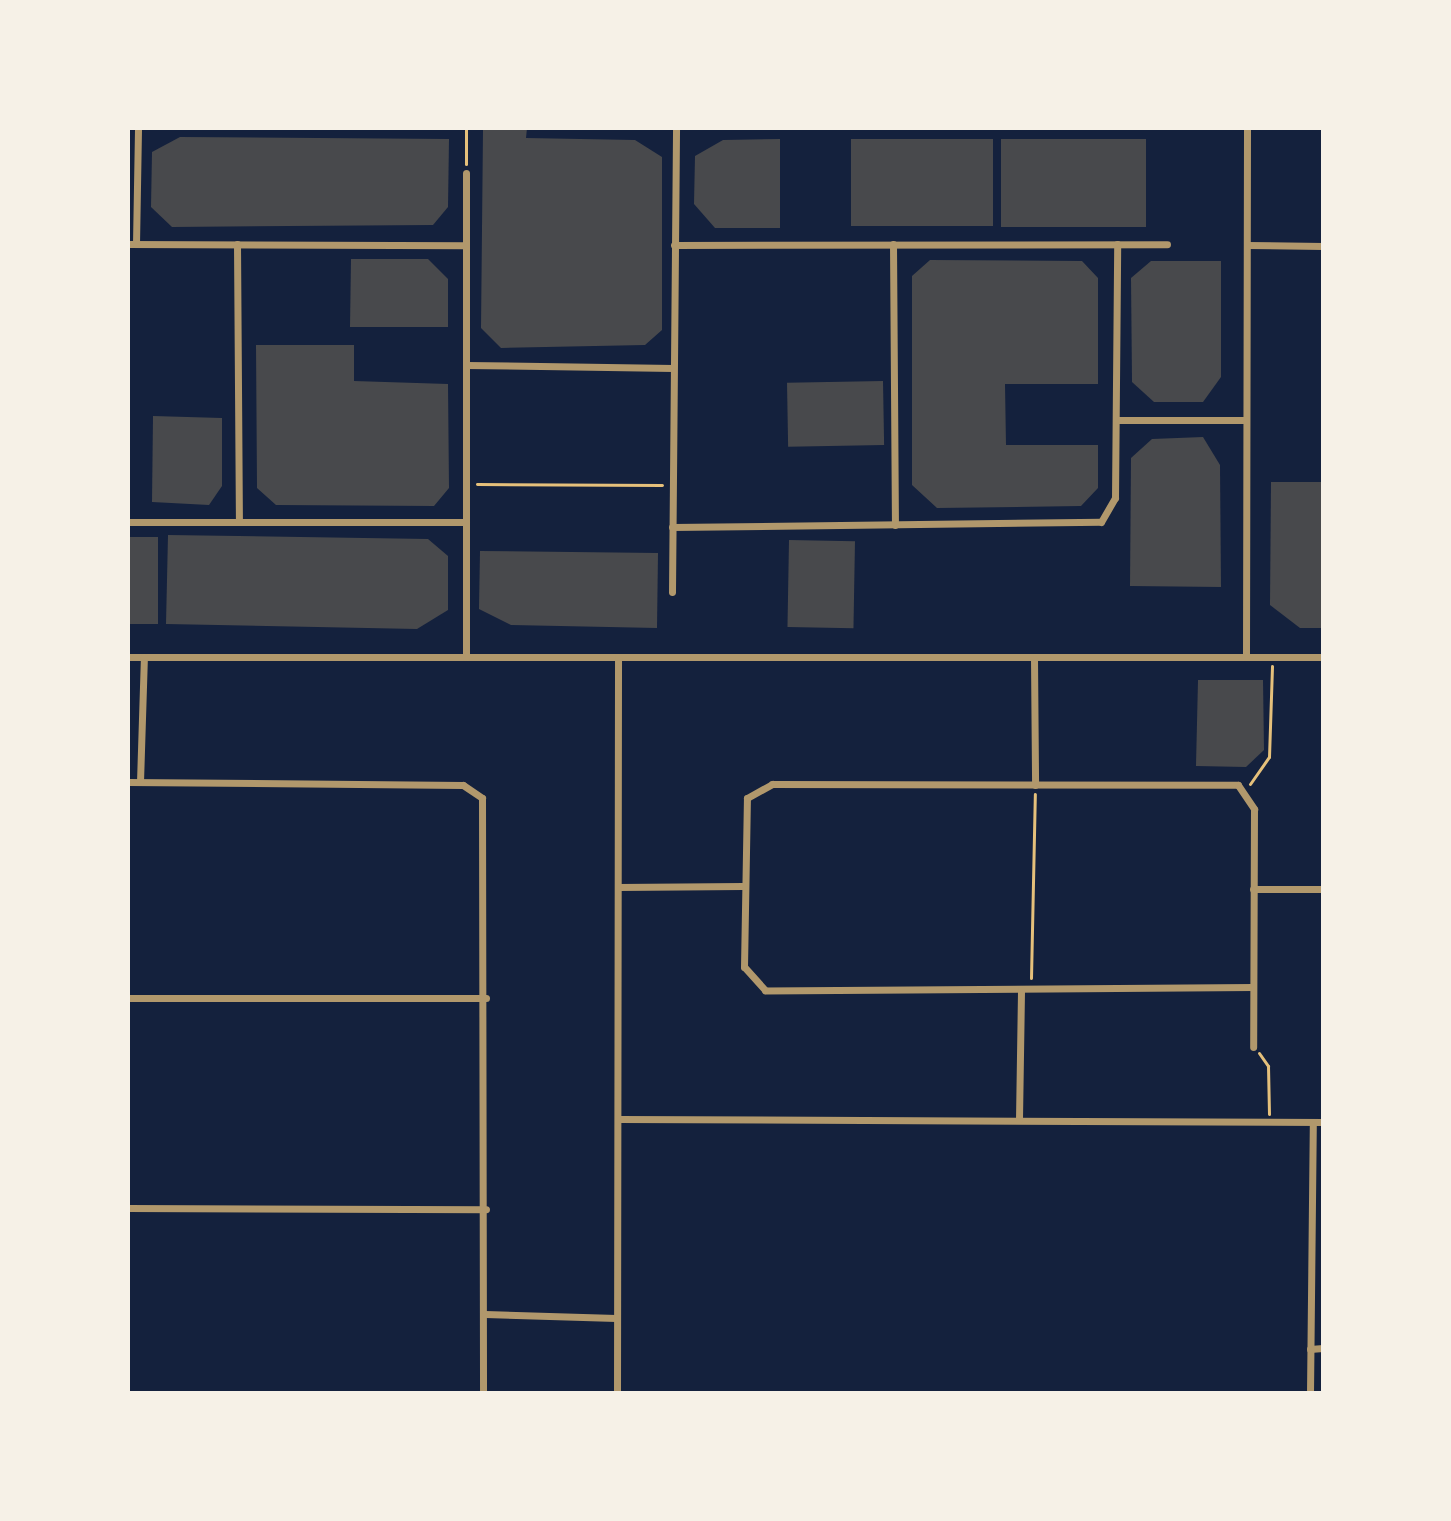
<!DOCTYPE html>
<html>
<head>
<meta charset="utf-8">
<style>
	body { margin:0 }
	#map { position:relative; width:1451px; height:1521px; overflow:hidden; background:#14213d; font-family:Mulish,sans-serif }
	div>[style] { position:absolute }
	.building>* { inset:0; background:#48494c; transform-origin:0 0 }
	.path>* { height:3px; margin:-1.5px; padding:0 1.5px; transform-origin:1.5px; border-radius:1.5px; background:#e5c07b }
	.minor>* { height:7px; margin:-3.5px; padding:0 3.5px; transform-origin:3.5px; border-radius:3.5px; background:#b1986c }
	span { translate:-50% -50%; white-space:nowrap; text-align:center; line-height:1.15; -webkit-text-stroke:6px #f6f1e7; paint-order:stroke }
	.frame { position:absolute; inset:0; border:130px solid #f6f1e7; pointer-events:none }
</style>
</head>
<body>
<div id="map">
	<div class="building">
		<div style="clip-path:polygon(527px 128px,526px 138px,635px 140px,662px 157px,662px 330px,645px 345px,501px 348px,481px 328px,483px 129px)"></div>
		<div style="clip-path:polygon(180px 137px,449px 139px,448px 207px,433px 225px,172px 227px,151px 207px,152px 152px)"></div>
		<div style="clip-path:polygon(780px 139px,780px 228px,715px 228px,694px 204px,695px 156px,723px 140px)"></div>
		<div style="left:851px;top:139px;width:142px;height:87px"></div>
		<div style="left:1001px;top:139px;width:145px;height:88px"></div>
		<div style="clip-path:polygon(351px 259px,428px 259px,448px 279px,448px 327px,350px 327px)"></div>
		<div style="clip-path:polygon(930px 260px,1082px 261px,1098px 278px,1098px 384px,1005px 384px,1006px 445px,1098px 445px,1098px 488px,1081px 506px,937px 508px,912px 485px,912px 276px)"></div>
		<div style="clip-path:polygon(1151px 261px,1221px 261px,1221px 377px,1203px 402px,1154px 402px,1132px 382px,1131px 278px)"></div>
		<div style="clip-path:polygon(256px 345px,354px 345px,354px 381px,448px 384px,449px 488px,434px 506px,276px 505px,257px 488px)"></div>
		<div style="left:883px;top:381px;width:64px;height:96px;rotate:89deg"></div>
		<div style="clip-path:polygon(153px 416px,222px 418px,222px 486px,209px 505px,152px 502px)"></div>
		<div style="clip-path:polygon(1203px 437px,1220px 465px,1221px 587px,1130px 586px,1131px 458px,1152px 439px)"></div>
		<div style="clip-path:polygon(1271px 482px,1323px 482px,1323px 628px,1300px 628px,1270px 605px)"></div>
		<div style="clip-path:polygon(168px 535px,428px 539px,448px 556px,448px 610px,417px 629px,166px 624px)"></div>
		<div style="left:128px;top:537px;width:30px;height:87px"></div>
		<div style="left:789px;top:540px;width:66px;height:87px;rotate:1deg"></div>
		<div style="clip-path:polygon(480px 551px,658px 553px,657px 628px,511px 625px,479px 609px)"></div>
		<div style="clip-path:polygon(1198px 680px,1263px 680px,1264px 750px,1246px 767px,1196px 766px)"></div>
	</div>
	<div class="path">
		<div style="left:466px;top:128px;width:36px;rotate:90deg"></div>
		<div style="left:477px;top:484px;width:185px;rotate:0.3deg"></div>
		<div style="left:1250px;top:784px;width:33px;rotate:-55deg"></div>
		<div style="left:1269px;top:757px;width:91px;rotate:-88.1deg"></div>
		<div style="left:1031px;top:978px;width:184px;rotate:-88.8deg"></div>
		<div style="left:1259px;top:1053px;width:16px;rotate:55deg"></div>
		<div style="left:1268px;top:1066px;width:48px;rotate:88.8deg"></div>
	</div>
	<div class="minor">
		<div style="left:128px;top:244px;width:338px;rotate:0.2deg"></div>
		<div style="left:136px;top:244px;width:116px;rotate:-89deg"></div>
		<div style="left:237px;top:244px;width:278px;rotate:89.6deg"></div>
		<div style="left:893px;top:244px;width:281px;rotate:89.6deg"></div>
		<div style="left:674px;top:245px;width:493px;rotate:-0.1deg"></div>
		<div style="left:1247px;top:245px;width:76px;rotate:0.8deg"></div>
		<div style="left:466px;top:365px;width:207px;rotate:0.8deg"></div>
		<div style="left:1116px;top:420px;width:130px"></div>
		<div style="left:128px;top:522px;width:338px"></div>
		<div style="left:672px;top:527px;width:429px;rotate:-0.7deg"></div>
		<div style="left:1101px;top:522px;width:28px;rotate:-60deg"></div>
		<div style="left:1115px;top:498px;width:254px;rotate:-89.5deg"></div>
		<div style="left:672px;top:592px;width:464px;rotate:-89.5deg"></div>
		<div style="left:128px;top:657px;width:1195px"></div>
		<div style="left:466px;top:657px;width:484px;rotate:-90deg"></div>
		<div style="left:1246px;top:657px;width:529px;rotate:-89.89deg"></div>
		<div style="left:1034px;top:659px;width:126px;rotate:89.5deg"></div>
		<div style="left:128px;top:782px;width:335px;rotate:0.5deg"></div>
		<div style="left:463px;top:785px;width:23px;rotate:34deg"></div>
		<div style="left:482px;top:798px;width:595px;rotate:89.9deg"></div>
		<div style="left:140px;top:782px;width:125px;rotate:-88.2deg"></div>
		<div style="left:618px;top:887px;width:125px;rotate:-0.5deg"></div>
		<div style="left:1253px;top:889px;width:70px"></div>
		<div style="left:1253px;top:987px;width:488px;rotate:179.6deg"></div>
		<div style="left:765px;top:990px;width:31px;rotate:-132deg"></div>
		<div style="left:744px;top:967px;width:169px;rotate:-89deg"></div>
		<div style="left:747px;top:798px;width:29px;rotate:-29deg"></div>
		<div style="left:772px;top:784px;width:466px;rotate:0.1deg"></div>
		<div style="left:1238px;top:785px;width:29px;rotate:56deg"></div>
		<div style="left:1254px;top:809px;width:238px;rotate:90.2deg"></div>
		<div style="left:128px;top:998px;width:358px"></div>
		<div style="left:618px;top:1119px;width:705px;rotate:0.24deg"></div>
		<div style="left:1019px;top:1119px;width:129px;rotate:-89.1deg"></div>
		<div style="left:128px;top:1208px;width:358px;rotate:0.2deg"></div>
		<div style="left:485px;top:1314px;width:131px;rotate:1.7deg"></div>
		<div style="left:1310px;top:1349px;width:13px;rotate:-4deg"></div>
		<div style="left:617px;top:1393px;width:736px;rotate:-89.92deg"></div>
		<div style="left:1310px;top:1393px;width:271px;rotate:-89.4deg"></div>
	</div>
	<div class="frame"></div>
</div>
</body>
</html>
